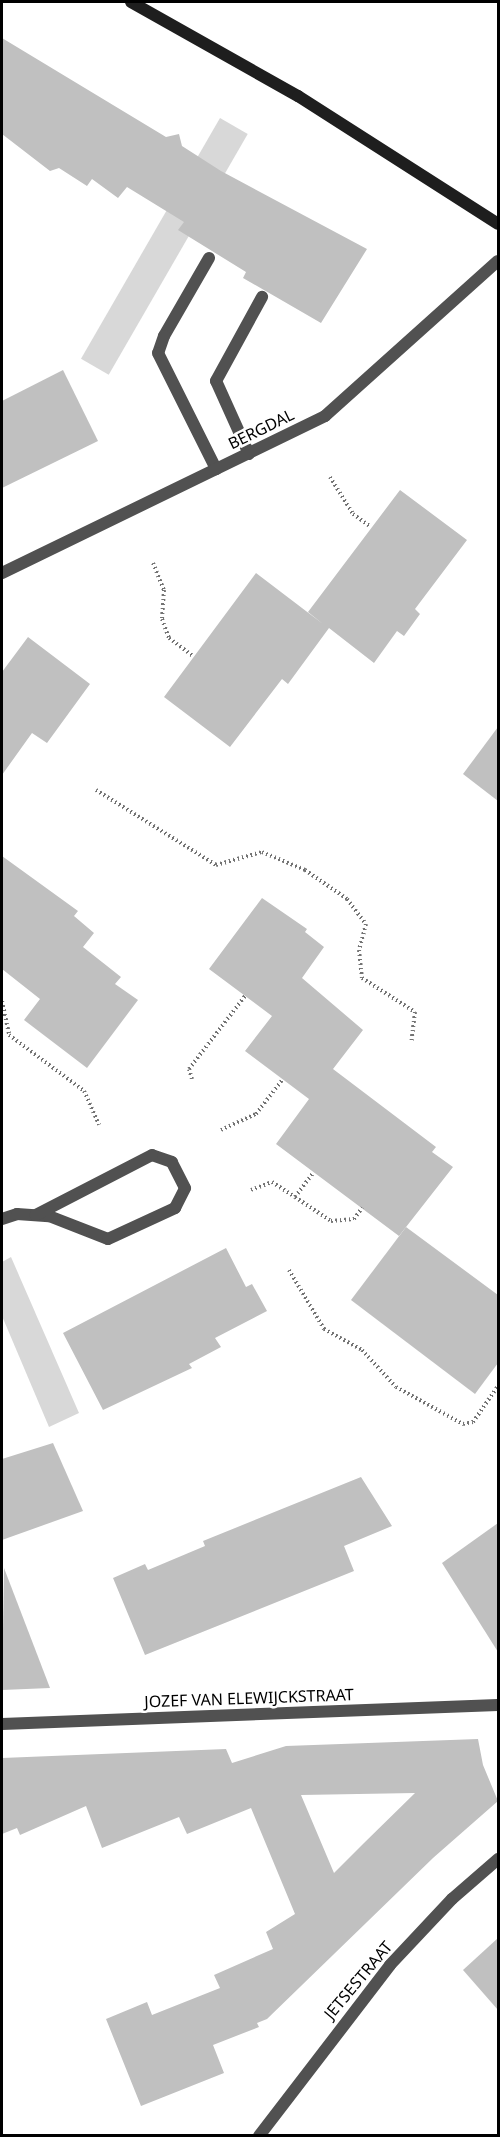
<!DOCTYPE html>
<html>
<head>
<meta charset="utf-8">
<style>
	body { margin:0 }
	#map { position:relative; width:500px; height:2137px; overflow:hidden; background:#fff; font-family:"Noto Sans",sans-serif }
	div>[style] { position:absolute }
	.green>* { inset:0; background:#d8d8d8; transform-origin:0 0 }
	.building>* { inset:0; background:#c0c0c0 }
	.path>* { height:4px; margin-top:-2px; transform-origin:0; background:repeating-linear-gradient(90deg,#737373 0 1.5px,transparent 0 4.5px) }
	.service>* { height:12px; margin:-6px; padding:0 6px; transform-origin:6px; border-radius:6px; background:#515151 }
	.minor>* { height:12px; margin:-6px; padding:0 6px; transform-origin:6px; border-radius:6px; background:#515151 }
	.secondary>* { height:12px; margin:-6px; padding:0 6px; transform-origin:6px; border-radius:6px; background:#1e1e1e }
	span { translate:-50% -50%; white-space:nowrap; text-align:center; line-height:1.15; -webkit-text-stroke:5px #fff; paint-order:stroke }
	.street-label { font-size:16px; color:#000 }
	.frame { position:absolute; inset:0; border:3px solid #000; pointer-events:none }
</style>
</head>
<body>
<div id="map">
	<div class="green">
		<div style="left:220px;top:118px;width:32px;height:278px;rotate:30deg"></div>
		<div style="clip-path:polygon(11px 1257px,79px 1413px,49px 1427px,2px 1316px,2px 1262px)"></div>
	</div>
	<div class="building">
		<div style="clip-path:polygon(2px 38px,166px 137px,179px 134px,182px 146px,221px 171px,367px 249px,321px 323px,243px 278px,246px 272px,178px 230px,184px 222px,127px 187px,118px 198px,92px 179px,87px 186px,59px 168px,50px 171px,2px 134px)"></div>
		<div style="clip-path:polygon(63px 370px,98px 441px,2px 488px,2px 401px)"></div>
		<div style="clip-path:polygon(400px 490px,467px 540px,415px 609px,420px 614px,404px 636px,397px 631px,374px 663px,329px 628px,288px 684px,282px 679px,230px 747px,164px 697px,256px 573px,323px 624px,308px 612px)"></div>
		<div style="clip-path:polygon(28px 637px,90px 684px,47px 743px,32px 733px,2px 775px,2px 672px)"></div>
		<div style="clip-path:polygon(498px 727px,498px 801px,463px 774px)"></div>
		<div style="clip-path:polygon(2px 856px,78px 911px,74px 916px,94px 933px,83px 947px,121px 977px,115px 984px,138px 1000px,87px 1068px,24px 1020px,40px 999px,2px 969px)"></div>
		<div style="clip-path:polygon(262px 898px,307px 929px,305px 932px,324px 947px,302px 978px,363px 1030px,333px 1069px,436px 1147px,432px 1152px,453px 1167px,399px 1236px,276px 1144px,309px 1099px,245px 1051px,272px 1016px,209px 969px)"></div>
		<div style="clip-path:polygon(406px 1227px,498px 1295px,498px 1363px,475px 1394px,351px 1300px)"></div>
		<div style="clip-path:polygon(226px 1248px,246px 1287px,252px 1284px,267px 1311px,215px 1338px,221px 1347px,189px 1364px,192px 1368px,103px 1410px,63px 1333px)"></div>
		<div style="clip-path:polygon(53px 1443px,83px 1511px,2px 1540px,2px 1459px)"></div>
		<div style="clip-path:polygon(361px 1477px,392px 1526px,344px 1546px,354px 1571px,145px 1655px,113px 1578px,145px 1564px,148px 1570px,205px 1546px,203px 1541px)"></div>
		<div style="clip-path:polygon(498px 1523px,498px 1652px,442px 1563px)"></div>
		<div style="clip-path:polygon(4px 1568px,50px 1688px,2px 1690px)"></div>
		<div style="clip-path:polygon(evenodd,478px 1739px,483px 1765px,498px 1801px,433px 1858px,267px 2019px,257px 2023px,259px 2027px,213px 2045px,224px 2073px,141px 2106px,106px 2019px,147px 2002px,152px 2015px,220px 1988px,214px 1975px,273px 1949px,266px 1932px,295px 1914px,251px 1808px,187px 1834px,179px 1817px,102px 1848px,86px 1806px,20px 1835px,17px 1828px,2px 1834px,2px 1758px,226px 1749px,232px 1763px,286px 1746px,478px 1739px,415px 1793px,364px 1843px,334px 1873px,301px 1795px,415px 1793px)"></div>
		<div style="clip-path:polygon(498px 1938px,498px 2010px,463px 1970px)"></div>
	</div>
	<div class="path">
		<div style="left:330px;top:477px;width:44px;rotate:58.1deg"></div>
		<div style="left:353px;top:514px;width:22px;rotate:36deg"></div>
		<div style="left:153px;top:563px;width:29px;rotate:68deg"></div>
		<div style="left:164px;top:590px;width:29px;rotate:94deg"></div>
		<div style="left:162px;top:619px;width:20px;rotate:70deg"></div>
		<div style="left:169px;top:638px;width:31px;rotate:37deg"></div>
		<div style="left:96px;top:790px;width:142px;rotate:32deg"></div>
		<div style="left:216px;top:865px;width:48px;rotate:-15.8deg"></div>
		<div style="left:262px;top:852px;width:47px;rotate:22.7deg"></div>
		<div style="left:305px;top:870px;width:51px;rotate:34.6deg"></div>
		<div style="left:347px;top:899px;width:31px;rotate:53deg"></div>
		<div style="left:366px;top:924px;width:27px;rotate:105deg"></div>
		<div style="left:359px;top:950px;width:28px;rotate:84deg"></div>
		<div style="left:362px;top:978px;width:63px;rotate:32.7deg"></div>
		<div style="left:415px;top:1012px;width:31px;rotate:97deg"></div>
		<div style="left:2px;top:1001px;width:35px;rotate:78deg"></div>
		<div style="left:9px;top:1035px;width:94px;rotate:36.7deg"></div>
		<div style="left:84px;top:1091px;width:37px;rotate:66deg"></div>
		<div style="left:192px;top:1079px;width:10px;rotate:-107deg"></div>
		<div style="left:189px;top:1069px;width:92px;rotate:-52.5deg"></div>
		<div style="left:221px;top:1130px;width:38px;rotate:-25deg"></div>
		<div style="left:256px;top:1114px;width:44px;rotate:-52.4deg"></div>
		<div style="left:251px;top:1190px;width:22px;rotate:-21deg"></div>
		<div style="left:272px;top:1182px;width:27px;rotate:33deg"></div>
		<div style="left:295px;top:1197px;width:31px;rotate:-53deg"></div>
		<div style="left:295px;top:1197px;width:43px;rotate:33.7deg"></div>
		<div style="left:331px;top:1221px;width:23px;rotate:-5deg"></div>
		<div style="left:354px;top:1219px;width:14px;rotate:-54deg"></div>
		<div style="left:289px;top:1270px;width:69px;rotate:59.3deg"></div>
		<div style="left:324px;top:1329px;width:43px;rotate:28.9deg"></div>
		<div style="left:362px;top:1350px;width:50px;rotate:47.4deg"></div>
		<div style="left:396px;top:1387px;width:77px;rotate:28.9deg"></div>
		<div style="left:463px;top:1424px;width:10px;rotate:-11deg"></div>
		<div style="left:473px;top:1422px;width:44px;rotate:-55.2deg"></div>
	</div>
	<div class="service">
		<div style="left:209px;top:258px;width:90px;rotate:120deg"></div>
		<div style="left:164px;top:336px;width:18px;rotate:109deg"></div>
		<div style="left:158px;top:353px;width:130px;rotate:63.4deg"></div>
		<div style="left:249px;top:454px;width:80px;rotate:-114.3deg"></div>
		<div style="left:216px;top:381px;width:96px;rotate:-61.3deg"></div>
	</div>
	<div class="minor">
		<div style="left:2px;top:573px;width:359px;rotate:-25.9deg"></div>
		<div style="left:325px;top:416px;width:232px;rotate:-41.9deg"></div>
		<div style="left:2px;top:1219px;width:16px;rotate:-18deg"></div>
		<div style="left:17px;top:1214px;width:32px;rotate:4deg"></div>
		<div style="left:49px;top:1216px;width:63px;rotate:21.3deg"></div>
		<div style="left:108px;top:1239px;width:74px;rotate:-24.8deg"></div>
		<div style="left:175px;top:1208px;width:22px;rotate:-63deg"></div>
		<div style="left:185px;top:1188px;width:29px;rotate:-117deg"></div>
		<div style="left:172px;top:1162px;width:21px;rotate:-161deg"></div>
		<div style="left:152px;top:1155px;width:131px;rotate:152.7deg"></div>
		<div style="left:2px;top:1724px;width:496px;rotate:-2.2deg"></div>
		<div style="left:259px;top:2136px;width:215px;rotate:-52.5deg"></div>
		<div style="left:390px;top:1965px;width:91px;rotate:-46.8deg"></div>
		<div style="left:452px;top:1899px;width:61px;rotate:-41deg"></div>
	</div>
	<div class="secondary">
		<div style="left:131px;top:2px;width:192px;rotate:29.4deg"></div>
		<div style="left:298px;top:96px;width:237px;rotate:32.6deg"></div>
	</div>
	<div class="street-label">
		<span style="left:261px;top:429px;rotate:-26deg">BERGDAL</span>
		<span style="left:249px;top:1698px;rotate:-2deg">JOZEF VAN ELEWIJCKSTRAAT</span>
		<span style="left:358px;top:1980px;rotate:-50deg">JETSESTRAAT</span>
	</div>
	<div class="frame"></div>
</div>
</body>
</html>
